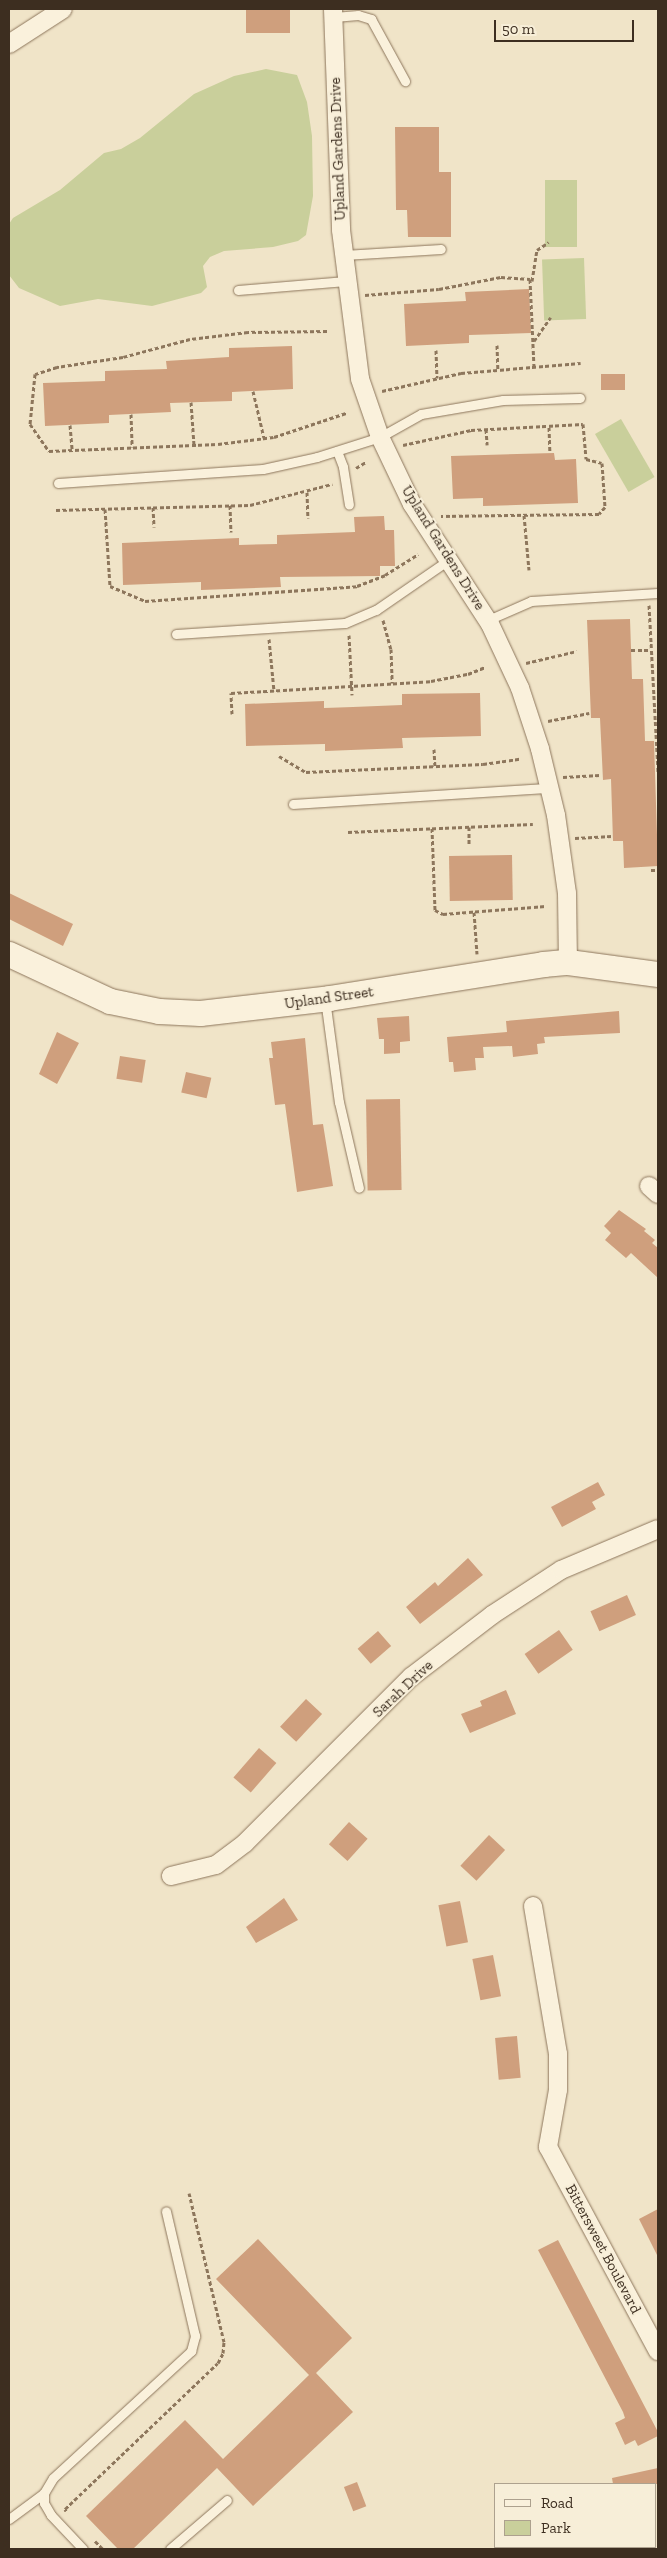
<!DOCTYPE html>
<html>
<head>
<meta charset="utf-8">
<style>
	body { margin:0 }
	#map { position:relative; width:667px; height:2558px; overflow:hidden; background:#f0e4c8; font-family:"Zilla Slab",serif }
	div>[style] { position:absolute }
	.green>* { inset:0; background:#c9cf9b; transform-origin:0 0 }
	.building>* { inset:0; background:#cf9f7d; transform-origin:0 0 }
	.path>* { height:3px; margin-top:-1.5px; transform-origin:0; background:repeating-linear-gradient(90deg,#8d765c 0 4px,transparent 0 6.5px) }
	.roads { filter:drop-shadow(0 0 1px #8d765c) drop-shadow(0 0 1px #8d765c) }
	.lane>* { height:9px; margin:-4.5px; padding:0 4.5px; transform-origin:4.5px; border-radius:4.5px; background:#faf1dc }
	.street>* { height:18px; margin:-9px; padding:0 9px; transform-origin:9px; border-radius:9px; background:#faf1dc }
	.secondary>* { height:25px; margin:-12.5px; padding:0 12.5px; transform-origin:12.5px; border-radius:12.5px; background:#faf1dc }
	span { translate:-50% -50%; white-space:nowrap; text-align:center; line-height:1.15; -webkit-text-stroke:4px #f7eed8; paint-order:stroke }
	.street-label { font-size:15px; color:#3d2e20 }
	.frame { position:absolute; inset:0; border:10px solid #3d2e20; pointer-events:none }
	.legend { position:absolute; left:494px; top:2483px; width:162px; height:65px; box-sizing:border-box; background:#f7eed8; border:1px solid #ada18e; margin:0; padding:6px 9px; list-style:none; font-size:15px; color:#3d2e20 }
	.legend li { display:flex; align-items:center; gap:10px; height:25px }
	.legend b { width:25px; border:1px solid #ada18e }
	.scale { position:absolute; left:494px; top:20px; width:140px; height:22px; box-sizing:border-box; border:2px solid #3d2e20; border-top:0; padding-left:6px; font-size:15px; line-height:18px; white-space:nowrap; color:#3d2e20; -webkit-text-stroke:4px #f7eed8; paint-order:stroke }
</style>
</head>
<body>
<div id="map">
	<div class="green">
		<div style="clip-path:polygon(266px 69px,297px 75px,307px 102px,312px 136px,313px 196px,306px 235px,298px 241px,273px 247px,224px 251px,210px 257px,203px 266px,207px 287px,201px 293px,152px 306px,98px 299px,60px 306px,19px 288px,9px 275px,9px 224px,13px 218px,60px 190px,104px 153px,121px 149px,140px 138px,194px 94px,234px 76px)"></div>
		<div style="left:545px;top:180px;width:32px;height:67px"></div>
		<div style="left:584px;top:258px;width:61px;height:42px;rotate:88deg"></div>
		<div style="left:621px;top:419px;width:67px;height:30px;rotate:60deg"></div>
	</div>
	<div class="building">
		<div style="left:246px;top:9px;width:44px;height:24px"></div>
		<div style="clip-path:polygon(395px 127px,439px 127px,439px 172px,451px 172px,451px 237px,408px 237px,407px 210px,396px 210px)"></div>
		<div style="clip-path:polygon(529px 289px,531px 333px,469px 335px,469px 343px,406px 346px,404px 304px,466px 301px,465px 292px)"></div>
		<div style="clip-path:polygon(292px 346px,293px 389px,232px 392px,232px 401px,170px 403px,171px 412px,109px 415px,109px 423px,45px 426px,43px 383px,105px 381px,105px 371px,167px 369px,166px 361px,229px 357px,229px 348px)"></div>
		<div style="left:601px;top:374px;width:24px;height:16px"></div>
		<div style="clip-path:polygon(554px 453px,555px 460px,576px 459px,578px 503px,483px 506px,483px 498px,453px 499px,451px 456px)"></div>
		<div style="clip-path:polygon(384px 516px,385px 530px,394px 530px,395px 566px,380px 566px,380px 576px,280px 577px,281px 587px,201px 590px,201px 582px,123px 585px,122px 543px,239px 538px,239px 545px,277px 544px,277px 535px,355px 532px,354px 517px)"></div>
		<div style="clip-path:polygon(630px 619px,632px 679px,643px 679px,645px 741px,654px 741px,658px 866px,624px 868px,623px 841px,613px 841px,611px 779px,603px 780px,600px 718px,591px 718px,587px 620px)"></div>
		<div style="clip-path:polygon(480px 693px,481px 736px,402px 738px,403px 748px,325px 751px,325px 744px,246px 746px,245px 704px,324px 701px,324px 708px,353px 707px,402px 705px,402px 694px)"></div>
		<div style="left:512px;top:855px;width:45px;height:63px;rotate:89deg"></div>
		<div style="clip-path:polygon(9px 893px,73px 924px,63px 946px,9px 919px)"></div>
		<div style="clip-path:polygon(619px 1011px,620px 1033px,544px 1037px,545px 1043px,537px 1044px,538px 1054px,513px 1057px,512px 1046px,483px 1047px,484px 1058px,475px 1058px,476px 1070px,454px 1072px,453px 1062px,449px 1062px,447px 1037px,507px 1032px,506px 1021px)"></div>
		<div style="clip-path:polygon(409px 1016px,410px 1041px,400px 1042px,400px 1053px,384px 1054px,384px 1039px,379px 1039px,377px 1018px)"></div>
		<div style="clip-path:polygon(57px 1032px,79px 1043px,57px 1084px,39px 1074px)"></div>
		<div style="clip-path:polygon(305px 1038px,313px 1125px,323px 1124px,333px 1186px,297px 1192px,285px 1104px,275px 1105px,269px 1058px,273px 1058px,271px 1042px)"></div>
		<div style="left:120px;top:1056px;width:26px;height:23px;rotate:9deg"></div>
		<div style="left:186px;top:1072px;width:26px;height:21px;rotate:13deg"></div>
		<div style="left:400px;top:1099px;width:91px;height:34px;rotate:89deg"></div>
		<div style="clip-path:polygon(619px 1210px,646px 1229px,644px 1231px,655px 1240px,652px 1243px,658px 1248px,658px 1278px,631px 1253px,626px 1258px,605px 1240px,611px 1233px,604px 1226px)"></div>
		<div style="clip-path:polygon(598px 1482px,605px 1495px,592px 1502px,596px 1509px,562px 1527px,551px 1507px)"></div>
		<div style="clip-path:polygon(468px 1558px,483px 1575px,420px 1624px,406px 1607px,435px 1582px,438px 1586px)"></div>
		<div style="left:627px;top:1595px;width:22px;height:40px;rotate:66deg"></div>
		<div style="left:559px;top:1630px;width:24px;height:42px;rotate:55deg"></div>
		<div style="left:378px;top:1631px;width:20px;height:27px;rotate:49deg"></div>
		<div style="clip-path:polygon(506px 1690px,516px 1714px,470px 1733px,461px 1714px,482px 1706px,480px 1701px)"></div>
		<div style="left:306px;top:1699px;width:22px;height:38px;rotate:43deg"></div>
		<div style="left:259px;top:1748px;width:23px;height:39px;rotate:41deg"></div>
		<div style="left:349px;top:1822px;width:25px;height:30px;rotate:42deg"></div>
		<div style="left:489px;top:1835px;width:22px;height:42px;rotate:43deg"></div>
		<div style="clip-path:polygon(284px 1898px,298px 1920px,256px 1943px,246px 1927px)"></div>
		<div style="left:460px;top:1901px;width:42px;height:22px;rotate:79deg"></div>
		<div style="left:493px;top:1955px;width:42px;height:21px;rotate:79deg"></div>
		<div style="left:517px;top:2036px;width:42px;height:22px;rotate:85deg"></div>
		<div style="clip-path:polygon(658px 2209px,658px 2257px,639px 2219px)"></div>
		<div style="clip-path:polygon(258px 2239px,352px 2338px,316px 2373px,353px 2412px,253px 2506px,217px 2468px,133px 2549px,118px 2549px,86px 2516px,185px 2420px,223px 2459px,309px 2375px,216px 2279px)"></div>
		<div style="clip-path:polygon(558px 2240px,658px 2432px,658px 2436px,638px 2446px,635px 2440px,625px 2445px,615px 2423px,625px 2418px,623px 2412px,538px 2250px)"></div>
		<div style="clip-path:polygon(658px 2468px,658px 2484px,613px 2484px,612px 2478px)"></div>
		<div style="left:357px;top:2482px;width:26px;height:14px;rotate:69deg"></div>
	</div>
	<div class="path">
		<div style="left:532px;top:281px;width:31px;rotate:-81deg"></div>
		<div style="left:537px;top:250px;width:14px;rotate:-34deg"></div>
		<div style="left:365px;top:295px;width:74px;rotate:-4.6deg"></div>
		<div style="left:439px;top:289px;width:63px;rotate:-11deg"></div>
		<div style="left:501px;top:277px;width:29px;rotate:4deg"></div>
		<div style="left:530px;top:279px;width:87px;rotate:87.4deg"></div>
		<div style="left:327px;top:331px;width:79px;rotate:179.3deg"></div>
		<div style="left:248px;top:332px;width:58px;rotate:173.1deg"></div>
		<div style="left:190px;top:339px;width:69px;rotate:165deg"></div>
		<div style="left:123px;top:357px;width:67px;rotate:171.4deg"></div>
		<div style="left:57px;top:367px;width:23px;rotate:162deg"></div>
		<div style="left:35px;top:374px;width:50px;rotate:95.7deg"></div>
		<div style="left:30px;top:424px;width:33px;rotate:55deg"></div>
		<div style="left:49px;top:451px;width:169px;rotate:-2.4deg"></div>
		<div style="left:218px;top:444px;width:56px;rotate:-7.1deg"></div>
		<div style="left:274px;top:437px;width:76px;rotate:-18.4deg"></div>
		<div style="left:534px;top:341px;width:29px;rotate:-55deg"></div>
		<div style="left:497px;top:345px;width:24px;rotate:88deg"></div>
		<div style="left:436px;top:350px;width:28px;rotate:88deg"></div>
		<div style="left:253px;top:391px;width:48px;rotate:76.8deg"></div>
		<div style="left:382px;top:391px;width:81px;rotate:-12.8deg"></div>
		<div style="left:461px;top:373px;width:120px;rotate:-4.8deg"></div>
		<div style="left:191px;top:402px;width:43px;rotate:86deg"></div>
		<div style="left:131px;top:414px;width:33px;rotate:88deg"></div>
		<div style="left:70px;top:425px;width:25px;rotate:85deg"></div>
		<div style="left:549px;top:427px;width:25px;rotate:88deg"></div>
		<div style="left:486px;top:429px;width:16px;rotate:86deg"></div>
		<div style="left:403px;top:445px;width:70px;rotate:-12.4deg"></div>
		<div style="left:471px;top:430px;width:112px;rotate:-3.1deg"></div>
		<div style="left:583px;top:424px;width:35px;rotate:85deg"></div>
		<div style="left:586px;top:459px;width:16px;rotate:14deg"></div>
		<div style="left:602px;top:463px;width:44px;rotate:86.1deg"></div>
		<div style="left:605px;top:507px;width:9px;rotate:131deg"></div>
		<div style="left:599px;top:514px;width:158px;rotate:179.3deg"></div>
		<div style="left:356px;top:468px;width:12px;rotate:-31deg"></div>
		<div style="left:307px;top:492px;width:26px;rotate:88deg"></div>
		<div style="left:230px;top:505px;width:27px;rotate:88deg"></div>
		<div style="left:153px;top:507px;width:20px;rotate:87deg"></div>
		<div style="left:105px;top:509px;width:77px;rotate:86.3deg"></div>
		<div style="left:110px;top:586px;width:38px;rotate:23deg"></div>
		<div style="left:145px;top:601px;width:213px;rotate:-4deg"></div>
		<div style="left:357px;top:586px;width:30px;rotate:-21deg"></div>
		<div style="left:385px;top:575px;width:39px;rotate:-32deg"></div>
		<div style="left:56px;top:510px;width:194px;rotate:-1.5deg"></div>
		<div style="left:250px;top:505px;width:85px;rotate:-14.4deg"></div>
		<div style="left:524px;top:515px;width:55px;rotate:84.8deg"></div>
		<div style="left:649px;top:605px;width:167px;rotate:86.9deg"></div>
		<div style="left:383px;top:620px;width:30px;rotate:75deg"></div>
		<div style="left:391px;top:649px;width:34px;rotate:88deg"></div>
		<div style="left:349px;top:635px;width:60px;rotate:87.1deg"></div>
		<div style="left:269px;top:639px;width:52px;rotate:84.5deg"></div>
		<div style="left:631px;top:650px;width:20px"></div>
		<div style="left:526px;top:663px;width:52px;rotate:-13.2deg"></div>
		<div style="left:232px;top:714px;width:21px;rotate:-93deg"></div>
		<div style="left:231px;top:693px;width:200px;rotate:-3.4deg"></div>
		<div style="left:431px;top:681px;width:38px;rotate:-11deg"></div>
		<div style="left:468px;top:674px;width:18px;rotate:-22deg"></div>
		<div style="left:548px;top:721px;width:42px;rotate:-11deg"></div>
		<div style="left:434px;top:749px;width:18px;rotate:87deg"></div>
		<div style="left:279px;top:756px;width:31px;rotate:31deg"></div>
		<div style="left:306px;top:772px;width:177px;rotate:-2.6deg"></div>
		<div style="left:483px;top:764px;width:37px;rotate:-8deg"></div>
		<div style="left:563px;top:777px;width:37px;rotate:-3deg"></div>
		<div style="left:469px;top:827px;width:19px;rotate:90deg"></div>
		<div style="left:432px;top:828px;width:82px;rotate:87.9deg"></div>
		<div style="left:435px;top:910px;width:9px;rotate:27deg"></div>
		<div style="left:443px;top:914px;width:103px;rotate:-4.4deg"></div>
		<div style="left:348px;top:832px;width:185px;rotate:-2.5deg"></div>
		<div style="left:575px;top:838px;width:37px;rotate:-3deg"></div>
		<div style="left:651px;top:870px;width:7px"></div>
		<div style="left:474px;top:912px;width:42px;rotate:85.9deg"></div>
		<div style="left:66px;top:2511px;width:2px;rotate:-117deg"></div>
		<div style="left:65px;top:2509px;width:211px;rotate:-43.7deg"></div>
		<div style="left:218px;top:2363px;width:11px;rotate:-63deg"></div>
		<div style="left:223px;top:2353px;width:11px;rotate:-85deg"></div>
		<div style="left:224px;top:2342px;width:153px;rotate:-103.2deg"></div>
		<div style="left:95px;top:2541px;width:11px;rotate:45deg"></div>
	</div>
	<div class="roads">
		<div class="lane">
			<div style="left:334px;top:17px;width:24px;rotate:-5deg"></div>
			<div style="left:358px;top:15px;width:14px;rotate:17deg"></div>
			<div style="left:371px;top:19px;width:71px;rotate:61.3deg"></div>
			<div style="left:344px;top:255px;width:97px;rotate:-3.5deg"></div>
			<div style="left:238px;top:290px;width:108px;rotate:-4.8deg"></div>
			<div style="left:337px;top:451px;width:17px;rotate:69deg"></div>
			<div style="left:343px;top:467px;width:38px;rotate:81deg"></div>
			<div style="left:58px;top:483px;width:205px;rotate:-3.9deg"></div>
			<div style="left:263px;top:469px;width:55px;rotate:-12.5deg"></div>
			<div style="left:317px;top:457px;width:66px;rotate:-17.6deg"></div>
			<div style="left:380px;top:437px;width:47px;rotate:-29.3deg"></div>
			<div style="left:421px;top:414px;width:83px;rotate:-9.7deg"></div>
			<div style="left:503px;top:400px;width:77px;rotate:-1.5deg"></div>
			<div style="left:488px;top:620px;width:47px;rotate:-23.8deg"></div>
			<div style="left:531px;top:601px;width:127px;rotate:-3.6deg"></div>
			<div style="left:176px;top:634px;width:169px;rotate:-3.7deg"></div>
			<div style="left:345px;top:623px;width:34px;rotate:-23deg"></div>
			<div style="left:376px;top:610px;width:90px;rotate:-34.6deg"></div>
			<div style="left:293px;top:804px;width:257px;rotate:-3.6deg"></div>
			<div style="left:325px;top:999px;width:104px;rotate:82.3deg"></div>
			<div style="left:339px;top:1102px;width:88px;rotate:76.9deg"></div>
			<div style="left:9px;top:2519px;width:44px;rotate:-36.6deg"></div>
			<div style="left:83px;top:2549px;width:47px;rotate:-133.3deg"></div>
			<div style="left:51px;top:2515px;width:14px;rotate:-120deg"></div>
			<div style="left:44px;top:2503px;width:10px;rotate:-90deg"></div>
			<div style="left:44px;top:2493px;width:17px;rotate:-59deg"></div>
			<div style="left:53px;top:2478px;width:188px;rotate:-42.6deg"></div>
			<div style="left:191px;top:2351px;width:16px;rotate:-75deg"></div>
			<div style="left:195px;top:2336px;width:128px;rotate:-103.1deg"></div>
			<div style="left:170px;top:2549px;width:75px;rotate:-40.7deg"></div>
		</div>
		<div class="street">
			<div style="left:333px;top:9px;width:221px;rotate:87.9deg"></div>
			<div style="left:341px;top:230px;width:150px;rotate:82.7deg"></div>
			<div style="left:360px;top:379px;width:61px;rotate:71deg"></div>
			<div style="left:380px;top:437px;width:74px;rotate:64.5deg"></div>
			<div style="left:412px;top:504px;width:143px;rotate:57deg"></div>
			<div style="left:490px;top:624px;width:71px;rotate:64.9deg"></div>
			<div style="left:520px;top:688px;width:64px;rotate:71.8deg"></div>
			<div style="left:540px;top:749px;width:68px;rotate:76.4deg"></div>
			<div style="left:556px;top:815px;width:79px;rotate:82deg"></div>
			<div style="left:567px;top:893px;width:69px;rotate:89.2deg"></div>
			<div style="left:9px;top:44px;width:64px;rotate:-32.9deg"></div>
			<div style="left:649px;top:1186px;width:12px;rotate:42deg"></div>
			<div style="left:171px;top:1876px;width:46px;rotate:-13.7deg"></div>
			<div style="left:216px;top:1865px;width:36px;rotate:-37deg"></div>
			<div style="left:245px;top:1843px;width:235px;rotate:-45deg"></div>
			<div style="left:411px;top:1677px;width:102px;rotate:-37.4deg"></div>
			<div style="left:492px;top:1615px;width:82px;rotate:-33.1deg"></div>
			<div style="left:561px;top:1570px;width:105px;rotate:-22.9deg"></div>
			<div style="left:533px;top:1906px;width:150px;rotate:80.4deg"></div>
			<div style="left:558px;top:2054px;width:36px;rotate:90deg"></div>
			<div style="left:558px;top:2090px;width:58px;rotate:100deg"></div>
			<div style="left:548px;top:2147px;width:232px;rotate:61.7deg"></div>
		</div>
		<div class="secondary">
			<div style="left:9px;top:954px;width:111px;rotate:25deg"></div>
			<div style="left:110px;top:1001px;width:50px;rotate:11.5deg"></div>
			<div style="left:159px;top:1011px;width:41px;rotate:2.8deg"></div>
			<div style="left:200px;top:1013px;width:130px;rotate:-6.6deg"></div>
			<div style="left:329px;top:998px;width:217px;rotate:-9deg"></div>
			<div style="left:543px;top:964px;width:25px;rotate:-5deg"></div>
			<div style="left:568px;top:962px;width:91px;rotate:7.6deg"></div>
		</div>
	</div>
	<div class="street-label">
		<span style="left:338px;top:149px;rotate:-92deg">Upland Gardens Drive</span>
		<span style="left:443px;top:548px;rotate:58deg">Upland Gardens Drive</span>
		<span style="left:329px;top:998px;rotate:-8deg">Upland Street</span>
		<span style="left:403px;top:1689px;rotate:-43deg">Sarah Drive</span>
		<span style="left:603px;top:2249px;rotate:62deg">Bittersweet Boulevard</span>
	</div>
	<div class="frame"></div>
	<ul class="legend">
	<li><b style="height:6px;background:#faf1dc"></b>Road</li>
	<li><b style="height:14px;background:#c9cf9b"></b>Park</li>
	</ul>
	<div class="scale">50 m</div>
</div>
</body>
</html>
